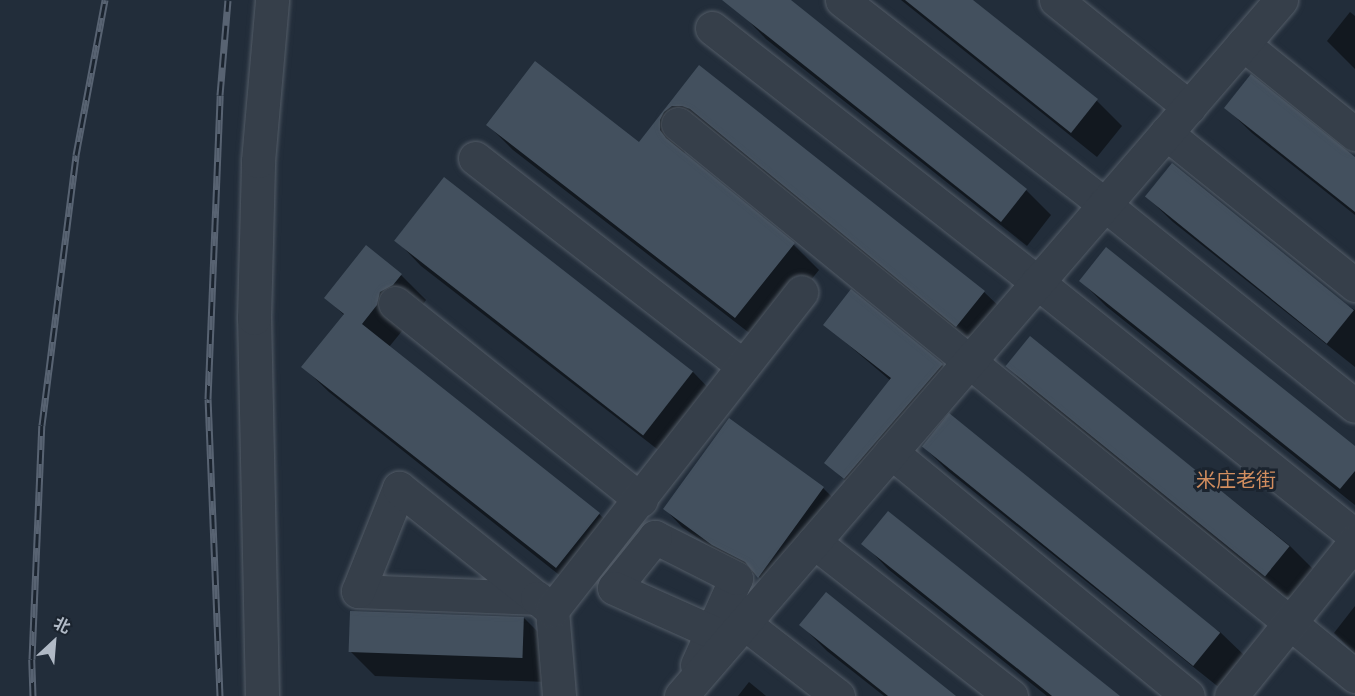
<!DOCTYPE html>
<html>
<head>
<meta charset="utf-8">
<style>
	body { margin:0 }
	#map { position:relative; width:1355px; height:696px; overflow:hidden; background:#222d3a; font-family:Signika,"Noto Sans SC",sans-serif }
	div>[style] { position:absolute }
	.shadow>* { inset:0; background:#0007 }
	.building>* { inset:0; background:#43505e; transform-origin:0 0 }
	.roads { filter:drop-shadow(0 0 2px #545d68) drop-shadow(0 0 2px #545d68) }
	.minor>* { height:33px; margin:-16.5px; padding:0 16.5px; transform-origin:16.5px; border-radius:16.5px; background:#363f4a }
	.rail>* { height:7px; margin-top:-3.5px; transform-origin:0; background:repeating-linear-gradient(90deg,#1b242f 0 14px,#586372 0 28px); box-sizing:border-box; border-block:2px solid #586372 }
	span { translate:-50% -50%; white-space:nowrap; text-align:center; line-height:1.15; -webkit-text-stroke:6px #1b242f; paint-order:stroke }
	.neighbourhood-label { font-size:20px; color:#d38e5f }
	.north { position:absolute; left:24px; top:612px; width:60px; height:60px; -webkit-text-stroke:4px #1b242f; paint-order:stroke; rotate:26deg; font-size:16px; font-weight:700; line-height:24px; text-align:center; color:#b1bac6 }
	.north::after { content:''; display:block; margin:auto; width:21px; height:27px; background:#b1bac6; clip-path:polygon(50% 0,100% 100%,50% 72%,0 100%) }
</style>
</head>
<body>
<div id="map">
	<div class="shadow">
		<div style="clip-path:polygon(752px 0,788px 0,1026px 190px,1051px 215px,1027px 246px,766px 39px,741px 13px)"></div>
		<div style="clip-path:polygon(901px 0,971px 0,1097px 101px,1122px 126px,1097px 157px)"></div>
		<div style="clip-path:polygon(1350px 12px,1355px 16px,1355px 69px,1327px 41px)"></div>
		<div style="clip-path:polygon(699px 67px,984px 292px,1010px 317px,982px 351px,684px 146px,685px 156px,794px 245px,819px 270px,761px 342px,513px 150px,488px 125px,639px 144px)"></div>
		<div style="clip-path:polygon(1226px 108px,1355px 159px,1355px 215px,1252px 133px)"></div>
		<div style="clip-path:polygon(1147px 197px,1355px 310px,1355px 367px,1173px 222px)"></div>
		<div style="clip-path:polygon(396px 240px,693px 372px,718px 398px,670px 459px,421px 266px)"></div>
		<div style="clip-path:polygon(401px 275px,426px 300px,419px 310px,405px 317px,402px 331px,389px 347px,599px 514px,625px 539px,582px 593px,329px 392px,303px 367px,344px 315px,326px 298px)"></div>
		<div style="clip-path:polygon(1081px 281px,1355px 448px,1355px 505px,1106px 306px)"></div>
		<div style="clip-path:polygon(825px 325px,942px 365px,959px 383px,862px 496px,826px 463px,891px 381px)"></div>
		<div style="clip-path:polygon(1030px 338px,1290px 546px,1315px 571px,1291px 602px,1033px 392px,1008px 367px)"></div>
		<div style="clip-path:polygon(923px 446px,1220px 632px,1246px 657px,1221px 689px,948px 471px)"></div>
		<div style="clip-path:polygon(823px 488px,841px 506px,777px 595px,758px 576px,732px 562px,682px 527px,665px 509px)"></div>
		<div style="clip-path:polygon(863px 543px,1117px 696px,1047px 696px,888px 569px)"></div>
		<div style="clip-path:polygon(1355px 606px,1355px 654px,1334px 633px)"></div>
		<div style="clip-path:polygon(524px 618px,549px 643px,548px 682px,375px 676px,350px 651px)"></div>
		<div style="clip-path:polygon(801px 625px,954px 696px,884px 696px,827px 651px)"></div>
		<div style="clip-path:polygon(749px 682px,766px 696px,738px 696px)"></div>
	</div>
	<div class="building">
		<div style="clip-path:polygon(722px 0,791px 0,1027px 189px,1001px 222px)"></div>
		<div style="clip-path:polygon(905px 0,973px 0,1098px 99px,1071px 133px)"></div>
		<div style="clip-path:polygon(535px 61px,639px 142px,699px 65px,985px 291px,956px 327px,690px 109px,682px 106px,672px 106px,664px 112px,660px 120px,660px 130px,666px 138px,795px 243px,735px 318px,486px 125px)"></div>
		<div style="clip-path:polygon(1251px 74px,1355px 157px,1355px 212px,1224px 108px)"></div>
		<div style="left:1172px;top:163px;width:234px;height:43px;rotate:39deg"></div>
		<div style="left:444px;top:177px;width:316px;height:81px;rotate:38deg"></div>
		<div style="clip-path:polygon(366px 245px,402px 274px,393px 285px,380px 292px,377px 305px,362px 324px,600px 513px,556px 568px,301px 367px,344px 314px,324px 298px)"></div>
		<div style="clip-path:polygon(1106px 247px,1355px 446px,1355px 471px,1340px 489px,1079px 281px)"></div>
		<div style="clip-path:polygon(851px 289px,943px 364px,844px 479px,824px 463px,891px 378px,823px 325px)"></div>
		<div style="left:1030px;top:336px;width:334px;height:39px;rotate:39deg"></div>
		<div style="left:949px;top:413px;width:349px;height:43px;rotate:39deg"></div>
		<div style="clip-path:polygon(729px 418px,824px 487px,758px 578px,745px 562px,712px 545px,663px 509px)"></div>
		<div style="clip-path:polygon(888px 511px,1120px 696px,1052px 696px,861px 544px)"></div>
		<div style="clip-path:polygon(826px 592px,956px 696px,888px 696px,799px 625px)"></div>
		<div style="left:350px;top:611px;width:174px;height:41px;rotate:2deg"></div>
	</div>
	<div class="roads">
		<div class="minor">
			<div style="left:842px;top:0;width:332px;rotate:37.9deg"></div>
			<div style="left:1104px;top:204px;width:322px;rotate:38.8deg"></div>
			<div style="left:1056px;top:0;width:171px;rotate:38.8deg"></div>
			<div style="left:712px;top:28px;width:412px;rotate:38deg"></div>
			<div style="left:1037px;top:282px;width:407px;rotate:38.6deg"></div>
			<div style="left:1243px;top:44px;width:144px;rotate:38.8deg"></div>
			<div style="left:678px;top:124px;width:874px;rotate:39.19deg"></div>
			<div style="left:1166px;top:133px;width:243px;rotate:38.8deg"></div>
			<div style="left:475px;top:158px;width:339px;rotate:37.8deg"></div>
			<div style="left:395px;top:303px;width:315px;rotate:38.7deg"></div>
			<div style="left:891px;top:452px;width:384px;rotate:39.4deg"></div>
			<div style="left:814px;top:542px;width:250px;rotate:38deg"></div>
			<div style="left:537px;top:598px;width:179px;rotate:-177.8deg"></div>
			<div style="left:358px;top:591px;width:111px;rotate:-68.3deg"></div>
			<div style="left:399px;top:488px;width:176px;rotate:38.6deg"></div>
			<div style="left:537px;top:598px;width:19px;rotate:39deg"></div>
			<div style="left:552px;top:610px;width:86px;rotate:85.3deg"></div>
			<div style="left:552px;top:610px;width:404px;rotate:-51.9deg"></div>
			<div style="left:744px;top:623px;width:119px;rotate:37.8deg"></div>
			<div style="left:697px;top:665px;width:95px;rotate:-65.9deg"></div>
			<div style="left:736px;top:578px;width:91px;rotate:-153.2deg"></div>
			<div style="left:655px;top:537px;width:65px;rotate:128.8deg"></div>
			<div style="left:614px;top:588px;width:105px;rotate:24.1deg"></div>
			<div style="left:262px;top:696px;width:378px;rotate:-91.2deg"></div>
			<div style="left:254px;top:318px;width:157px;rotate:-88.5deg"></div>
			<div style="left:258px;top:161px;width:162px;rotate:-85deg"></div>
			<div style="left:681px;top:696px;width:919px;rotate:-49.24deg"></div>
			<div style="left:1231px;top:696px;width:198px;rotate:-51.2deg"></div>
		</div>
	</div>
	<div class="rail">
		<div style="left:33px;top:696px;width:37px;rotate:-92deg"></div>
		<div style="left:32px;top:659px;width:234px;rotate:-87.6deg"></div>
		<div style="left:42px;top:425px;width:272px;rotate:-82.8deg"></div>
		<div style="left:76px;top:155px;width:158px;rotate:-79.4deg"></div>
		<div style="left:220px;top:696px;width:297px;rotate:-92.3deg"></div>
		<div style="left:208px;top:399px;width:304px;rotate:-87.7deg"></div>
		<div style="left:220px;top:95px;width:95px;rotate:-85.2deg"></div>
	</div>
	<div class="neighbourhood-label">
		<span style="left:1236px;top:480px">米庄老街</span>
	</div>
	<div class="north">北</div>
</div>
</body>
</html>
